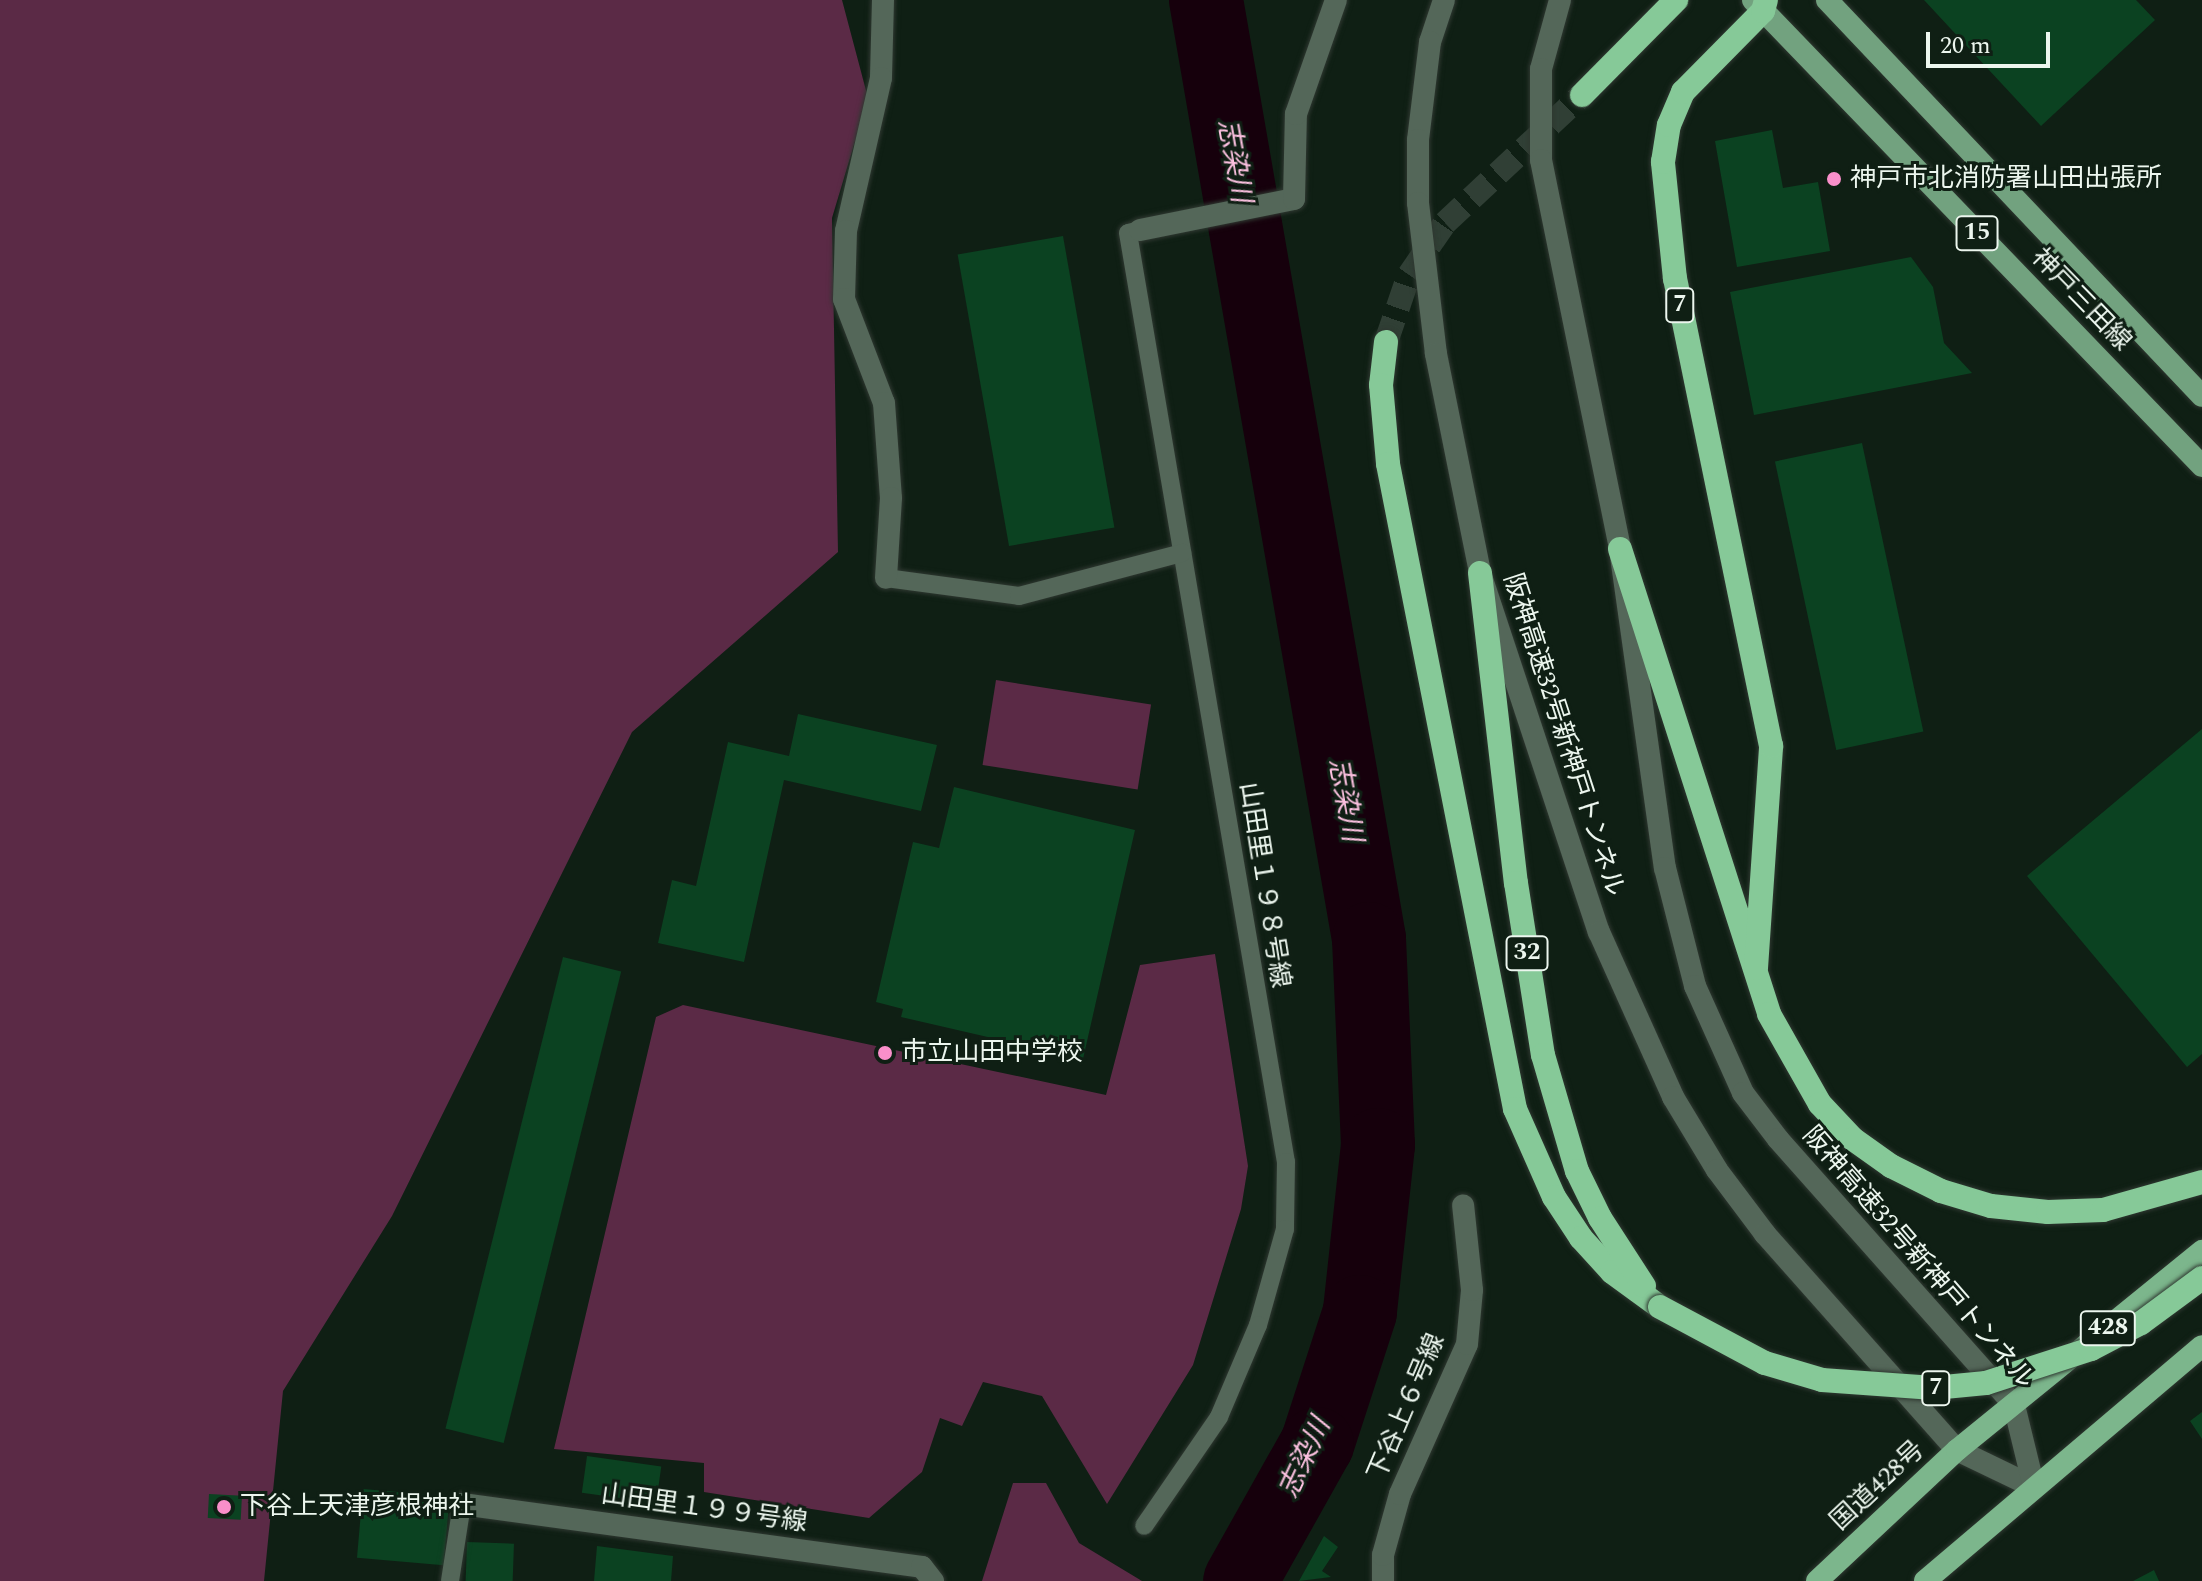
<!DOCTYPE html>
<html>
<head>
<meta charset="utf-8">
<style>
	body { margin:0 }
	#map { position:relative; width:2202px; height:1581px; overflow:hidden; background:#0f1f14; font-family:Spectral,"Noto Sans JP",serif }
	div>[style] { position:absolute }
	.green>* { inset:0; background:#5b2a46; transform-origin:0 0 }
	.river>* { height:74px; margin:-37px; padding:0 37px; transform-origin:37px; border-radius:37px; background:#16000c }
	.building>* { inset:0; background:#0b4221; transform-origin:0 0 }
	.motorway-tunnel>* { height:24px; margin-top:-12px; transform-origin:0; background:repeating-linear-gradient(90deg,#303f35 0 24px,transparent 0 36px) }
	.roads { filter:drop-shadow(0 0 2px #2f3831) drop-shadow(0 0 2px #2f3831) }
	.service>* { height:18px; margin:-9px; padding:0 9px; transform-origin:9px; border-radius:9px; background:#546759 }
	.minor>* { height:22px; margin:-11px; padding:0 11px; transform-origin:11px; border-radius:11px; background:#546759 }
	.tertiary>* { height:22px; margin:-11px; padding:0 11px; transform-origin:11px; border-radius:11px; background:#546759 }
	.primary>* { height:22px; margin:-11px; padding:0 11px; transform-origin:11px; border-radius:11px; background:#72a27f }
	.trunk>* { height:22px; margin:-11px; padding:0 11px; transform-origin:11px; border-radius:11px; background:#7cb68c }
	.motorway>* { height:24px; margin:-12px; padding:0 12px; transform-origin:12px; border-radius:12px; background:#86c998 }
	.bridges { filter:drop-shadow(0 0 2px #2f3831) drop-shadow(0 0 2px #2f3831) }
	.motorway-bridge>* { height:24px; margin:-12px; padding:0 12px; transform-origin:12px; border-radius:12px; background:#86c998 }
	.dots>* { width:22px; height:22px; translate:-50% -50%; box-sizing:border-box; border:4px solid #0f1f14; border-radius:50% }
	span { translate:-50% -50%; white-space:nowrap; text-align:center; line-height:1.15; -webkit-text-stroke:6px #0f1f14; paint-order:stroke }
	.shield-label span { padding:2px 6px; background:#0f1f14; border:2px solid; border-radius:6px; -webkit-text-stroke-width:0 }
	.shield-label { font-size:24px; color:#ecf6ee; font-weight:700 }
	.poi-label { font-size:26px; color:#ecf6ee }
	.left { translate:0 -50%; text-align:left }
	.street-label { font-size:26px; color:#ecf6ee }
	.water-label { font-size:28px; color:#fcc1e0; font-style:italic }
	.scale { position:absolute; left:1926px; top:32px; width:124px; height:36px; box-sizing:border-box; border:4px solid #ecf6ee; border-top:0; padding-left:10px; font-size:24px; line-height:28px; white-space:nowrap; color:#ecf6ee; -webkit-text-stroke:6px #0f1f14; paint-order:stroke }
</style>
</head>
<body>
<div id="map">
	<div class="green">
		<div style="clip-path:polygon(0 0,842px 0,868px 98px,832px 218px,838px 552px,632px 732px,392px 1216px,283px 1391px,264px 1581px,0 1581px)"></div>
		<div style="left:996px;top:680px;width:157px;height:86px;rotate:9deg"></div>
		<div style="clip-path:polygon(1215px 954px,1248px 1166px,1241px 1209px,1193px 1365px,1107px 1504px,1042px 1396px,983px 1382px,962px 1426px,940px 1418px,922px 1472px,869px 1518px,704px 1492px,704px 1463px,554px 1449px,656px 1017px,683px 1005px,1106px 1095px,1140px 965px)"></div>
		<div style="clip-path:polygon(1013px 1483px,1046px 1483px,1079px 1543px,1142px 1581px,982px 1581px)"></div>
	</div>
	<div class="river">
		<div style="left:1206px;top:0;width:953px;rotate:80.15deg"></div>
		<div style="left:1369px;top:939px;width:206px;rotate:87.5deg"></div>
		<div style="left:1378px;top:1145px;width:168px;rotate:96.2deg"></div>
		<div style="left:1360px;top:1312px;width:139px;rotate:108deg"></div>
		<div style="left:1317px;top:1444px;width:157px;rotate:119.3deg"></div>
	</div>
	<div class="building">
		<div style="clip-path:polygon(1924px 0,2136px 0,2155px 20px,2041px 126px)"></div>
		<div style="clip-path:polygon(1772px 130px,1783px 188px,1818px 182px,1830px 251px,1737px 267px,1715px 141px)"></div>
		<div style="left:1063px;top:236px;width:296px;height:107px;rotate:80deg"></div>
		<div style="clip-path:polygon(1911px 257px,1933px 287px,1944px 343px,1972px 373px,1754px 415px,1730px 292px)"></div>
		<div style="left:1862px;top:443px;width:295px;height:89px;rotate:78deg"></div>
		<div style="clip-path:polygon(798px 714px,937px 745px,921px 811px,784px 780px,744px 962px,658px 943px,672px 880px,696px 886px,728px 742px,789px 756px)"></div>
		<div style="clip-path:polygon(2202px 729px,2202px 1054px,2187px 1067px,2027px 876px)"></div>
		<div style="clip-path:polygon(954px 787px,1135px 830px,1083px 1059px,901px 1017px,903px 1009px,876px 1002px,913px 842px,939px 848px)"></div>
		<div style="left:563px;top:957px;width:60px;height:486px;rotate:14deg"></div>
		<div style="clip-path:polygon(2202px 1412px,2202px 1439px,2190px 1421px)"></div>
		<div style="left:587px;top:1456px;width:75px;height:37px;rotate:8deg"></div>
		<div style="left:363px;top:1489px;width:87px;height:69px;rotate:5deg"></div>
		<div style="left:209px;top:1494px;width:33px;height:24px;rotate:3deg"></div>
		<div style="clip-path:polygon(1324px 1536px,1338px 1547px,1322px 1571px,1331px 1577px,1299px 1581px)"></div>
		<div style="left:467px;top:1542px;width:47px;height:39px;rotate:2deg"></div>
		<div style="clip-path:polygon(597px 1546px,673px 1556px,671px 1581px,594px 1581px)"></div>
		<div style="clip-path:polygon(2154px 1570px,2159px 1581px,2133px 1581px)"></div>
	</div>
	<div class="motorway-tunnel">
		<div style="left:1386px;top:342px;width:71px;rotate:-71.1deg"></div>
		<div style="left:1409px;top:275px;width:63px;rotate:-55.3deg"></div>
		<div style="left:1445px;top:223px;width:187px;rotate:-43.1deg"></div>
	</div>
	<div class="roads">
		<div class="service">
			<div style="left:1140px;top:230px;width:12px;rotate:166deg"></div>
			<div style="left:1128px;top:233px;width:942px;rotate:80.35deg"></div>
			<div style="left:1286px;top:1162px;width:67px;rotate:90.9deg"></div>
			<div style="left:1285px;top:1229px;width:100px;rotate:105.7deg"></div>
			<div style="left:1258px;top:1325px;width:100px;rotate:113deg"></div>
			<div style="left:1219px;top:1417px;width:132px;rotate:124.5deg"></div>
			<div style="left:886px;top:578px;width:134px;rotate:7.7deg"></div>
			<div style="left:1019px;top:596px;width:169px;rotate:-14.8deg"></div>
			<div style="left:450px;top:1581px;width:78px;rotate:-81.1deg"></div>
		</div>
		<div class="minor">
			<div style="left:883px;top:0;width:78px;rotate:91.5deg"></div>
			<div style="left:881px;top:78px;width:157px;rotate:102.9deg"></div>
			<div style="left:846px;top:231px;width:68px;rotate:91.7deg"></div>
			<div style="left:844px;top:299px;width:111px;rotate:69deg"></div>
			<div style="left:884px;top:403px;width:95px;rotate:85.8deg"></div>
			<div style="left:891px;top:498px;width:80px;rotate:93.6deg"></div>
			<div style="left:1140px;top:230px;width:157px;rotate:-11.4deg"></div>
			<div style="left:462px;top:1504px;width:464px;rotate:7.8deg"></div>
			<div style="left:922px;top:1567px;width:18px;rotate:52deg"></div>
			<div style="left:1383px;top:1581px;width:26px;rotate:-90deg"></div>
			<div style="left:1383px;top:1555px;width:63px;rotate:-74.4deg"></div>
			<div style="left:1400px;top:1494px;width:164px;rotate:-65.9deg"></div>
			<div style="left:1467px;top:1344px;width:54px;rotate:-84.7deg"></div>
			<div style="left:1472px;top:1290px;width:85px;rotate:-96deg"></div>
		</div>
		<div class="tertiary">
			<div style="left:1444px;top:0;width:44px;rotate:108.4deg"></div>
			<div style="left:1430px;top:42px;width:99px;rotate:97deg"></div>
			<div style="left:1418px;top:140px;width:63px;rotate:90deg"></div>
			<div style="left:1418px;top:203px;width:152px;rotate:83.2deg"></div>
			<div style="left:1436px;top:354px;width:223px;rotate:78.6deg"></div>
			<div style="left:1480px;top:573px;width:378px;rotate:71.7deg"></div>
			<div style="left:1599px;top:932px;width:181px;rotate:65.8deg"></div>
			<div style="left:1673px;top:1097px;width:85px;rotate:58.9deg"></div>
			<div style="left:1717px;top:1170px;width:80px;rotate:53.1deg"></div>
			<div style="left:1765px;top:1234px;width:289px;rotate:48.4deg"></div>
			<div style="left:1957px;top:1450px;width:85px;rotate:25.7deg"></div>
			<div style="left:1560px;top:0;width:72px;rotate:105.4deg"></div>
			<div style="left:1541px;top:69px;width:91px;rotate:90deg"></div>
			<div style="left:1541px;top:160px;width:397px;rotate:78.5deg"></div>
			<div style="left:1620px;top:549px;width:322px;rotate:82deg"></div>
			<div style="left:1665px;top:868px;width:122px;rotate:75.7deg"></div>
			<div style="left:1695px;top:986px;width:117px;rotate:65.8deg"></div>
			<div style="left:1743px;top:1093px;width:58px;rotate:52.7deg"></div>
			<div style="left:1778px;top:1139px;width:356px;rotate:48.4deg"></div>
			<div style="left:2014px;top:1405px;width:84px;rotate:76.3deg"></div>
			<div style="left:1294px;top:199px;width:85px;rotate:-88.7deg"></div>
			<div style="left:1296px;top:114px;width:121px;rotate:-70.7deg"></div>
		</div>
		<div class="primary">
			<div style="left:1753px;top:0;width:647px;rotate:46.06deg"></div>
			<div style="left:1827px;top:0;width:545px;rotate:46.56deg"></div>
		</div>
		<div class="trunk">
			<div style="left:1817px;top:1581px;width:192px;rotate:-43.1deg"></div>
			<div style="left:1957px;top:1450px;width:316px;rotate:-39.1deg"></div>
			<div style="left:1925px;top:1581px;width:363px;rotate:-40.3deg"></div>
		</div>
		<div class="motorway">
			<div style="left:1582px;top:95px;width:134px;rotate:-45.3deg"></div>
			<div style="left:1386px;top:342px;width:43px;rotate:96.6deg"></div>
			<div style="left:1381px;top:385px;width:79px;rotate:84.9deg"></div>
			<div style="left:1388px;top:464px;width:657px;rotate:78.86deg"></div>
			<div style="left:1515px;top:1109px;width:96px;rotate:66.1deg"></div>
			<div style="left:1554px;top:1197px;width:49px;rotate:56.6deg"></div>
			<div style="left:1581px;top:1238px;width:46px;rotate:47.6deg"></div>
			<div style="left:1612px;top:1272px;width:59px;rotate:36.1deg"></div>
			<div style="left:1620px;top:549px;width:488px;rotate:72.2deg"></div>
			<div style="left:1769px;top:1014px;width:103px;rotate:60.5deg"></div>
			<div style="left:1820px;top:1104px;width:48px;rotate:46.7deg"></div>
			<div style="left:1853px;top:1139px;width:47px;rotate:35.4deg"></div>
			<div style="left:1891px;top:1166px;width:56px;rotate:26.6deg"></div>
			<div style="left:1941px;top:1191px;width:52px;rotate:16.7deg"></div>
			<div style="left:1991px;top:1206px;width:57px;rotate:6deg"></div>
			<div style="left:2048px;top:1212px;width:55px;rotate:-2.1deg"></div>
			<div style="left:2103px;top:1210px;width:103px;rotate:-15.8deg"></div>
			<div style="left:1480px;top:573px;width:312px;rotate:83.4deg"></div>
			<div style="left:1516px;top:883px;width:174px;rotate:81.1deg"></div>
			<div style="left:1543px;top:1055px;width:121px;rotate:73.7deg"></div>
			<div style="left:1577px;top:1171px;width:52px;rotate:63.9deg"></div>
			<div style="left:1600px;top:1218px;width:81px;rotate:57.1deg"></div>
			<div style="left:1756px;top:968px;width:223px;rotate:-86.1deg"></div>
			<div style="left:1771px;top:746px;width:477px;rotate:-101.6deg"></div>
			<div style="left:1675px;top:279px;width:118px;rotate:-95.9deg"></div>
			<div style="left:1663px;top:162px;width:37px;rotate:-81deg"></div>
			<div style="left:1669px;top:125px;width:36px;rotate:-67deg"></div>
			<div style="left:1683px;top:92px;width:114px;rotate:-45.4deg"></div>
			<div style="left:1763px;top:11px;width:11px;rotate:-75deg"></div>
		</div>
	</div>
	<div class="bridges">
		<div class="motorway-bridge">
			<div style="left:1660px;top:1307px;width:119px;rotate:28.1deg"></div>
			<div style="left:1765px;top:1363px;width:59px;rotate:16.6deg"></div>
			<div style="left:1822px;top:1380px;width:112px;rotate:4.1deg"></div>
			<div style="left:1934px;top:1388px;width:52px;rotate:-5.5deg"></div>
			<div style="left:1986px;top:1383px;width:110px;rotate:-17.9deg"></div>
			<div style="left:2091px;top:1349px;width:56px;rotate:-27.5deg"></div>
			<div style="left:2141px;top:1323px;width:76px;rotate:-36.4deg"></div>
		</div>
	</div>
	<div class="dots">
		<div style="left:1834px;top:179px;background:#f98fca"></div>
		<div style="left:885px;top:1053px;background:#f98fca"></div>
		<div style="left:224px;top:1507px;background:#f98fca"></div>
	</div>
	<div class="shield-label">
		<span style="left:1977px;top:233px">15</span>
		<span style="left:1680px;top:305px">7</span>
		<span style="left:1527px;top:953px">32</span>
		<span style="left:2108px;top:1328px">428</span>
		<span style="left:1936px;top:1388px">7</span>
	</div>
	<div class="poi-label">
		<span class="left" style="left:1850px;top:179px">神戸市北消防署山田出張所</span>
		<span class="left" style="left:901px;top:1053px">市立山田中学校</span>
		<span class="left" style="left:240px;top:1507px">下谷上天津彦根神社</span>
	</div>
	<div class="street-label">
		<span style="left:2081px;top:300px;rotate:46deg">神戸三田線</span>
		<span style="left:1563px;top:735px;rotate:72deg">阪神高速32号新神戸トンネル</span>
		<span style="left:1264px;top:885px;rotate:81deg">山田里１９８号線</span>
		<span style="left:1918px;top:1258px;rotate:49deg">阪神高速32号新神戸トンネル</span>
		<span style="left:1407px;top:1407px;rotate:-67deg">下谷上６号線</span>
		<span style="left:1878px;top:1486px;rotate:-43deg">国道428号</span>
		<span style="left:704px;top:1509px;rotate:8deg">山田里１９９号線</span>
	</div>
	<div class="water-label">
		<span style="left:1234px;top:161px;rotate:80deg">志染川</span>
		<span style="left:1345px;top:800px;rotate:80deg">志染川</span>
		<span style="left:1305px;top:1458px;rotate:-65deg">志染川</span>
	</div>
	<div class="scale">20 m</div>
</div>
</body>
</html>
